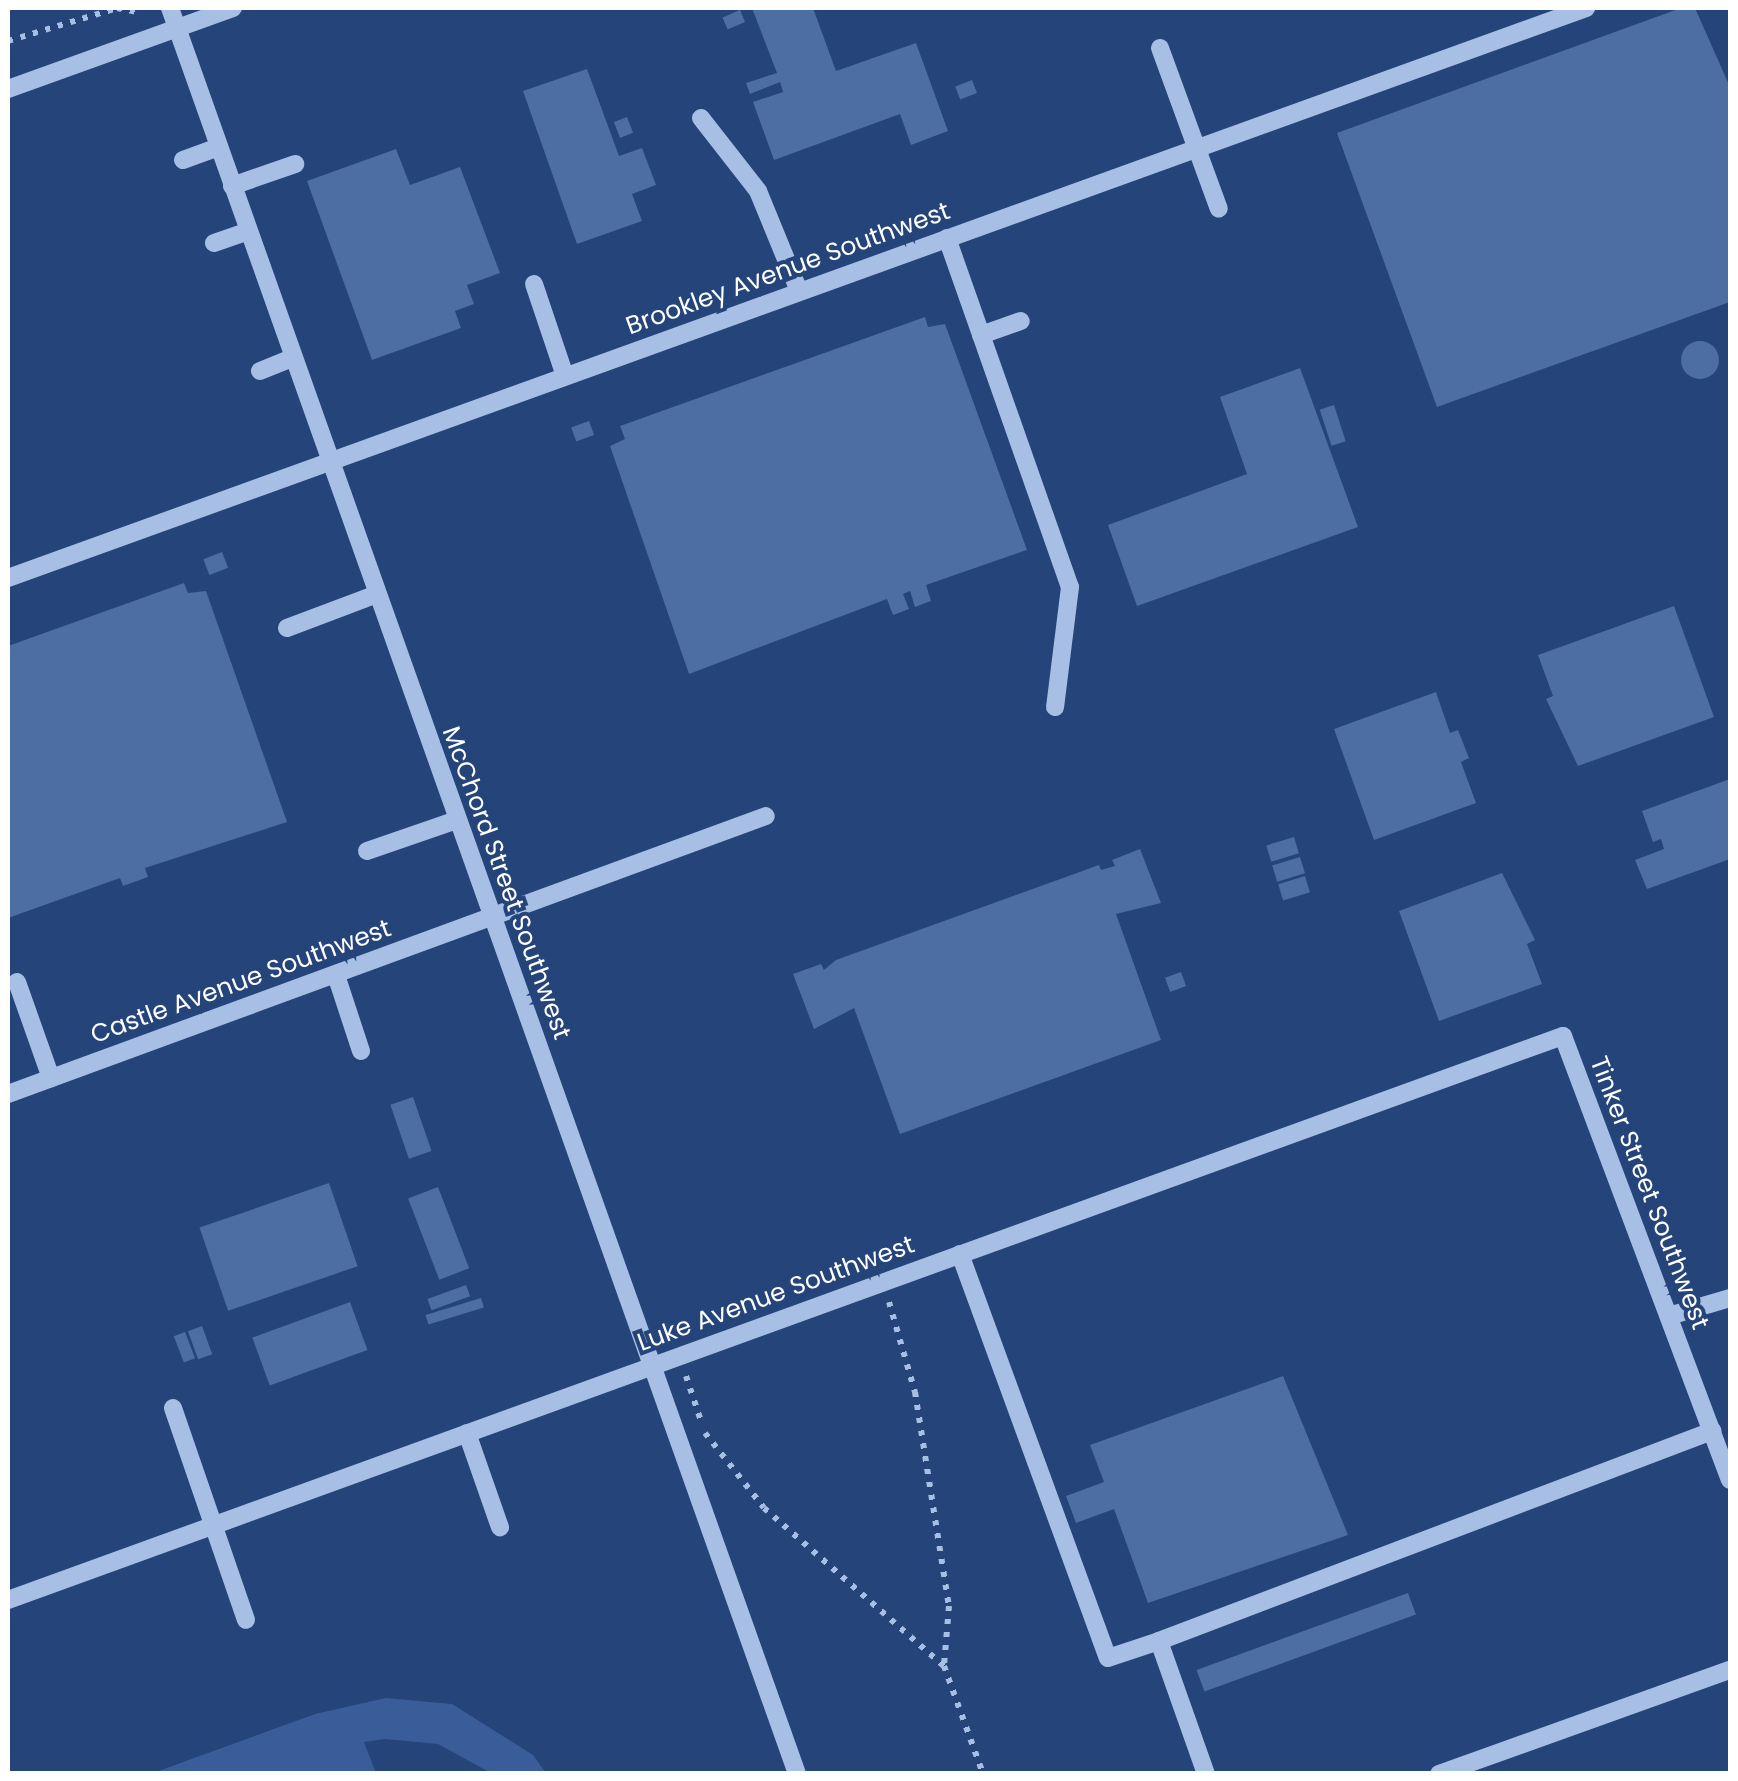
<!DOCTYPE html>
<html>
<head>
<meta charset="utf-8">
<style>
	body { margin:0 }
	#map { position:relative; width:1738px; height:1781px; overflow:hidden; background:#24447a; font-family:Poppins,sans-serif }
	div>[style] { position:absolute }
	.green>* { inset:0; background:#385d98 }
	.building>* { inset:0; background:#4c6ea3; transform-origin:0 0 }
	.round { border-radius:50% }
	.path>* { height:6px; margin-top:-3px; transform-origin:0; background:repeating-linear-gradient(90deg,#a7bfe4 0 5px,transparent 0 13px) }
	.minor>* { height:18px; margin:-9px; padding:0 9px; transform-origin:9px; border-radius:9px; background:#a7bfe4 }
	span { translate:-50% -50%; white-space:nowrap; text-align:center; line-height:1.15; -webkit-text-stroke:8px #24447a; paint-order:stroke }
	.street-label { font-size:25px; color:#fff }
	.frame { position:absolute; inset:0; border:10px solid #fff; pointer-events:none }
</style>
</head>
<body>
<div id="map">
	<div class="green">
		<div style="clip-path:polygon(386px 1698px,452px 1704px,533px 1755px,546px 1773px,491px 1773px,438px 1744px,385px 1739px,364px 1742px,376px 1773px,153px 1773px,315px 1714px)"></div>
	</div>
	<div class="building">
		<div style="clip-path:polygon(752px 8px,813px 8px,836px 71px,916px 43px,948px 131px,911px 145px,900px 114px,774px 160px,753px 102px,783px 92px,780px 82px,750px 94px,746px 83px,777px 73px)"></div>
		<div style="clip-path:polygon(1681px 8px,1695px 8px,1730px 87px,1730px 302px,1437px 407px,1337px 133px)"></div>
		<div style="left:740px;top:10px;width:13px;height:19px;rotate:67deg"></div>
		<div style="clip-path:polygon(587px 69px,619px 156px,642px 148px,656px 185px,632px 194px,642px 221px,577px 244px,523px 91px)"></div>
		<div style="left:972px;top:80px;width:14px;height:18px;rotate:69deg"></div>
		<div style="left:627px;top:117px;width:17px;height:14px;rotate:69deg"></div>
		<div style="clip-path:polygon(396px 149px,410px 185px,460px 167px,500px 273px,467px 285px,474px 304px,455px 311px,461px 328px,372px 360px,307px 181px)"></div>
		<div style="clip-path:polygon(925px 317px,928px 327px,945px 324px,1027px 550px,926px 585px,931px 601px,915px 607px,910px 591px,903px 594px,909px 609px,893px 615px,887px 599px,689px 674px,610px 446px,625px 439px,620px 426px)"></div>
		<div class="round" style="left:1681px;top:341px;width:38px;height:38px"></div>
		<div style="clip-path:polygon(1300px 368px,1358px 527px,1137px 606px,1108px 525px,1247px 474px,1220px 397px)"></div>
		<div style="left:1334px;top:405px;width:38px;height:15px;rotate:72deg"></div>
		<div style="left:589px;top:421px;width:15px;height:19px;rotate:70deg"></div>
		<div style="left:222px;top:552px;width:17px;height:20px;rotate:69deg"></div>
		<div style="clip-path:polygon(184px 583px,188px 593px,206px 591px,287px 822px,145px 868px,148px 877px,123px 886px,120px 878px,8px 918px,8px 646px)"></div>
		<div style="clip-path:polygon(1674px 606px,1714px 717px,1578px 766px,1546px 699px,1553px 696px,1538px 655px)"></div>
		<div style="clip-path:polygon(1436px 692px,1450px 733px,1458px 730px,1469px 758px,1461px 762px,1476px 803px,1374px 840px,1334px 729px)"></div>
		<div style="clip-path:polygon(1730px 779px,1730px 859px,1647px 889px,1635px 860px,1664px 849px,1661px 839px,1653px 842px,1642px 811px)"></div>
		<div style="left:1294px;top:837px;width:17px;height:29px;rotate:73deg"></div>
		<div style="clip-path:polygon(1140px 849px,1161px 903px,1116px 914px,1161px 1040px,900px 1134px,854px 1008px,814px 1029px,793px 974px,821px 964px,824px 970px,836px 960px,1099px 865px,1101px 870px,1115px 866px,1112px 860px)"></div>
		<div style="left:1300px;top:857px;width:17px;height:29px;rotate:73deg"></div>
		<div style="clip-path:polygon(1502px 873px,1535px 940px,1527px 944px,1542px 984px,1439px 1021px,1399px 911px)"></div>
		<div style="left:1305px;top:876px;width:17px;height:28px;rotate:73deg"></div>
		<div style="left:1181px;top:972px;width:15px;height:17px;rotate:70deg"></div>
		<div style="left:413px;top:1097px;width:57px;height:24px;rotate:71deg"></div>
		<div style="left:329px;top:1183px;width:88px;height:137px;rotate:71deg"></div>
		<div style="left:438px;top:1187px;width:87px;height:32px;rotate:69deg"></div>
		<div style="left:466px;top:1285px;width:12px;height:41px;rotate:70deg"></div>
		<div style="left:481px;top:1298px;width:10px;height:58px;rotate:73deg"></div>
		<div style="left:350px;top:1302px;width:51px;height:104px;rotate:70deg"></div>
		<div style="left:202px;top:1326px;width:30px;height:15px;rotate:70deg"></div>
		<div style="left:185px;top:1332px;width:28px;height:12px;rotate:69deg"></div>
		<div style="clip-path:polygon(1283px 1376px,1348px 1535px,1148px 1603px,1114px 1509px,1076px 1523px,1066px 1496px,1104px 1482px,1090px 1445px)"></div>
		<div style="left:1408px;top:1593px;width:23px;height:225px;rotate:70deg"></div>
	</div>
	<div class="path">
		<div style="left:8px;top:41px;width:114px;rotate:-16.8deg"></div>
		<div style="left:117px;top:8px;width:20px;rotate:11deg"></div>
		<div style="left:889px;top:1302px;width:94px;rotate:73.9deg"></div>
		<div style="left:915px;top:1392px;width:217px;rotate:81deg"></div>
		<div style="left:949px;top:1606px;width:60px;rotate:94.8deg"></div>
		<div style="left:686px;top:1376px;width:47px;rotate:71.6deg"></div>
		<div style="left:705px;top:1433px;width:95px;rotate:51.8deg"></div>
		<div style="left:764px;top:1508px;width:240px;rotate:41.3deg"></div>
		<div style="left:944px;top:1666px;width:115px;rotate:70.1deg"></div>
	</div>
	<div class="minor">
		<div style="left:170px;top:8px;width:1874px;rotate:70.45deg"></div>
		<div style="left:1160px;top:48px;width:171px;rotate:69.9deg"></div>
		<div style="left:8px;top:89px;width:239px;rotate:-19.8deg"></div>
		<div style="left:701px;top:118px;width:93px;rotate:52deg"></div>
		<div style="left:758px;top:191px;width:108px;rotate:67.7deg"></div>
		<div style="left:183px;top:160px;width:38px;rotate:-20deg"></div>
		<div style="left:232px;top:186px;width:67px;rotate:-19.2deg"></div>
		<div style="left:947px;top:238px;width:370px;rotate:70.6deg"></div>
		<div style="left:1070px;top:587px;width:121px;rotate:97.1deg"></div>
		<div style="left:214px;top:243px;width:36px;rotate:-19deg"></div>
		<div style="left:534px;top:284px;width:97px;rotate:71.4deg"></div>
		<div style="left:981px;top:335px;width:42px;rotate:-19.3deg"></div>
		<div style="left:260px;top:371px;width:35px;rotate:-22deg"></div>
		<div style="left:8px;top:578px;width:1678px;rotate:-19.86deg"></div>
		<div style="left:287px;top:628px;width:96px;rotate:-20.7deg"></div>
		<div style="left:367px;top:851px;width:95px;rotate:-19deg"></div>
		<div style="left:336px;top:975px;width:80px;rotate:71.8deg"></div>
		<div style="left:17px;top:982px;width:102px;rotate:70.5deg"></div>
		<div style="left:8px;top:1094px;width:807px;rotate:-20.14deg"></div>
		<div style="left:960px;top:1254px;width:430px;rotate:69.9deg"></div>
		<div style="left:1108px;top:1658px;width:54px;rotate:-18.4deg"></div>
		<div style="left:1669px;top:1316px;width:64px;rotate:-16.4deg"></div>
		<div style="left:173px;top:1408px;width:224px;rotate:71deg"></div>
		<div style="left:467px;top:1433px;width:100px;rotate:70.7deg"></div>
		<div style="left:8px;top:1600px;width:1654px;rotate:-19.94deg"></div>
		<div style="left:1563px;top:1036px;width:474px;rotate:69.4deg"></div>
		<div style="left:1206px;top:1774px;width:141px;rotate:-109.5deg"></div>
		<div style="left:1159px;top:1641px;width:592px;rotate:-20.79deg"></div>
		<div style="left:1439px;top:1774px;width:309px;rotate:-19.7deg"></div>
	</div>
	<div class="street-label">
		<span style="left:788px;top:269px;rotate:-20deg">Brookley Avenue Southwest</span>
		<span style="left:506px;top:883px;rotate:70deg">McChord Street Southwest</span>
		<span style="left:241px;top:982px;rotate:-20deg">Castle Avenue Southwest</span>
		<span style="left:1649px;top:1193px;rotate:69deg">Tinker Street Southwest</span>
		<span style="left:776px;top:1294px;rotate:-20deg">Luke Avenue Southwest</span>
	</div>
	<div class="frame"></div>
</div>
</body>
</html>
